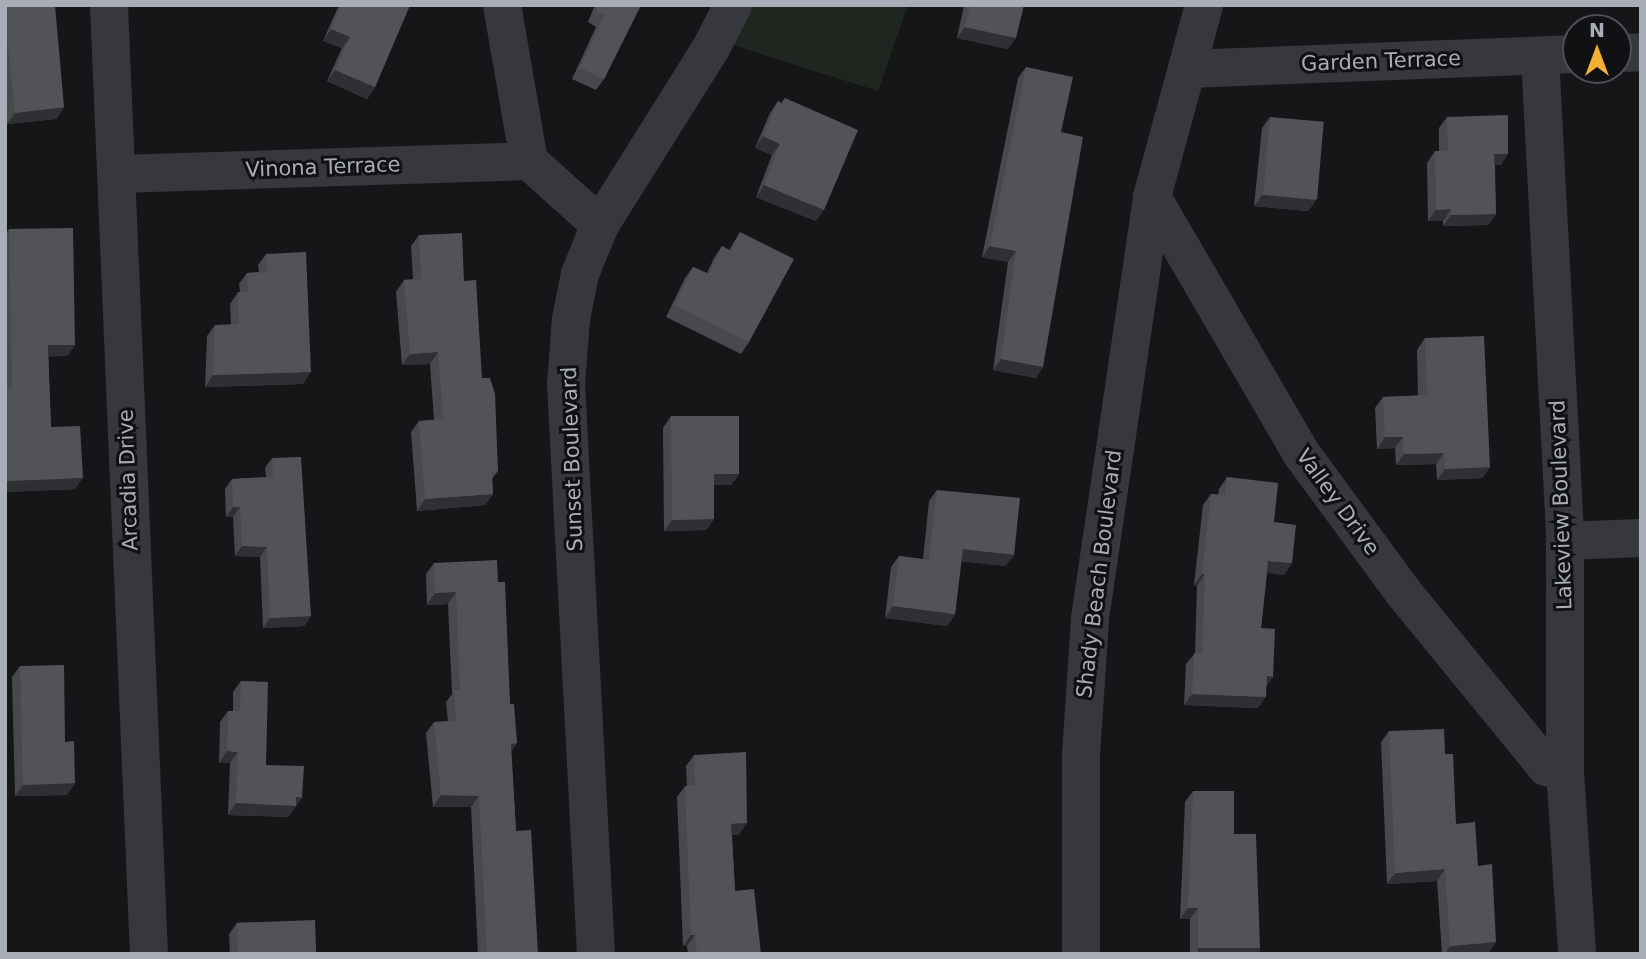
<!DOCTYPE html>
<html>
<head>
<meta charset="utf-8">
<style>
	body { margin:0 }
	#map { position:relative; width:1646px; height:959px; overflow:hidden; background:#161618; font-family:"DejaVu Sans",sans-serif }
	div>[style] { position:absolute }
	.green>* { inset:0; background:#1e261f }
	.minor>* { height:38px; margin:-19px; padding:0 19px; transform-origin:19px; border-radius:19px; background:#37383d }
	.wall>* { inset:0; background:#47494d }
	.shaded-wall>* { inset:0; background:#2f3033; transform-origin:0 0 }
	.building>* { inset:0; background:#525359; transform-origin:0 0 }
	span { translate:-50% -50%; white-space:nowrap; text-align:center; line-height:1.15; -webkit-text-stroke:6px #111113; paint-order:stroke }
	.street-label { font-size:21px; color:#a8adb8 }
	.frame { position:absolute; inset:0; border:7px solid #a8adb8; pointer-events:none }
	.north { position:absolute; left:1562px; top:14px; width:70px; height:70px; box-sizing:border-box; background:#111113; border:2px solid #4d4f55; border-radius:50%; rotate:0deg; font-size:19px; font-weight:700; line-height:28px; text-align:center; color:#a8adb8 }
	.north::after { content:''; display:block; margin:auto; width:24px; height:32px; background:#f2b134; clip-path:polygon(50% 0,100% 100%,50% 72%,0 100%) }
</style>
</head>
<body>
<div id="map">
	<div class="green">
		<div style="clip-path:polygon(751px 5px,908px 5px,878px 91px,732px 45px)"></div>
	</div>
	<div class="minor">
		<div style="left:109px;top:5px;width:950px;rotate:87.59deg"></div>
		<div style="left:502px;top:5px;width:158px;rotate:80.2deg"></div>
		<div style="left:529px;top:161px;width:96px;rotate:42deg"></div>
		<div style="left:1618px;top:53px;width:23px;rotate:-2deg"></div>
		<div style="left:1540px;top:56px;width:486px;rotate:87deg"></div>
		<div style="left:1565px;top:541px;width:230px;rotate:90deg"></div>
		<div style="left:1565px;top:771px;width:183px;rotate:86.2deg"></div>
		<div style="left:1187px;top:69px;width:389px;rotate:-2.2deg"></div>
		<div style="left:118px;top:174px;width:411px;rotate:-1.8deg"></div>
		<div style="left:1152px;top:197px;width:296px;rotate:59.8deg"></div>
		<div style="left:1301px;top:453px;width:172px;rotate:53.7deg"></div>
		<div style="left:1403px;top:592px;width:226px;rotate:50.7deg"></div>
		<div style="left:1546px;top:767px;width:19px;rotate:12deg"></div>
		<div style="left:1565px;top:541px;width:76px;rotate:-2.3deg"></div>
		<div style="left:596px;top:954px;width:571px;rotate:-93.01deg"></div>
		<div style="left:566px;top:384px;width:65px;rotate:-85.6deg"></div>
		<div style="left:571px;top:319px;width:46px;rotate:-78.7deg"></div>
		<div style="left:580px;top:274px;width:53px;rotate:-67.8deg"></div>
		<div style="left:600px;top:225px;width:209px;rotate:-57.9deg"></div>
		<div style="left:711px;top:48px;width:48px;rotate:-62.9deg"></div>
		<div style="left:1081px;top:954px;width:199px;rotate:-90deg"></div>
		<div style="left:1081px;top:755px;width:137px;rotate:-86.2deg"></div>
		<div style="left:1090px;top:618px;width:426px;rotate:-81.6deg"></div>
		<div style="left:1152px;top:197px;width:199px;rotate:-74.8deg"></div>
	</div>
	<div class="wall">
		<div style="clip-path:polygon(5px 5px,64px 107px,56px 119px,7px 124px,5px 104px)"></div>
		<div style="clip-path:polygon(339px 5px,410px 5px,375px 87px,367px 99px,327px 81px,342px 48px,323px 41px)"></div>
		<div style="clip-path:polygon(595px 5px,641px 5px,604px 79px,596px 90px,572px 79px,596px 27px,588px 22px)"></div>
		<div style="clip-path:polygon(964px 5px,1024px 5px,1008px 49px,957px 38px)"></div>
		<div style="clip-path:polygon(1026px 67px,1061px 132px,1036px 378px,993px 370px,1008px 262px,982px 257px,1018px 78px)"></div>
		<div style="clip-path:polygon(785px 98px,816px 221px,756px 197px,772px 155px,755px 148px,770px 113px,778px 101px,781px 103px)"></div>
		<div style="clip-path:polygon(1270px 117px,1316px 200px,1308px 211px,1254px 206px,1262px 128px)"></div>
		<div style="clip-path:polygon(1447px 117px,1501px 165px,1495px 165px,1496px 214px,1488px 225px,1443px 226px,1443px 221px,1428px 221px,1427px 163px,1435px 151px,1439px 151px,1439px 128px)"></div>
		<div style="clip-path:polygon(9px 229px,75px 345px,67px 356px,48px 356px,51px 427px,75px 489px,5px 492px,5px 235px)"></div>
		<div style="clip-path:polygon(740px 232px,749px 342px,741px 354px,666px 317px,685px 278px,693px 267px,707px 273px,714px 258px,722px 246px,729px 250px)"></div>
		<div style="clip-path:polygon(419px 235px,464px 281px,498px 471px,492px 479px,493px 494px,485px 505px,417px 511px,411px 432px,419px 421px,434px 420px,430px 364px,402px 365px,396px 292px,404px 280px,413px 279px,411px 246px)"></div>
		<div style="clip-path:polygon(266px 254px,303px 384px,205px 387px,207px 336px,215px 325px,231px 325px,230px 304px,238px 292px,240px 292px,239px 284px,247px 273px,259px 272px,258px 265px)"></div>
		<div style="clip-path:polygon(1425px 338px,1490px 467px,1482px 478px,1437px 480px,1436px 464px,1396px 465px,1395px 448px,1377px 449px,1375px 408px,1383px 397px,1418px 396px,1417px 350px)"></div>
		<div style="clip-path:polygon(671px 416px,739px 474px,731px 485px,714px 485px,714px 519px,706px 530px,664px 531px,663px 428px)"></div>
		<div style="clip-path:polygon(272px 458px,311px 616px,304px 626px,263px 628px,260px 557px,235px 556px,233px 517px,226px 517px,225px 489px,232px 479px,266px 477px,265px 468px)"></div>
		<div style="clip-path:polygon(1227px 477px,1274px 522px,1292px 563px,1284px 575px,1267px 573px,1261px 628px,1266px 687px,1258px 708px,1184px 705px,1186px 664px,1195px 653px,1197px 586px,1194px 585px,1203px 505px,1211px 494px,1218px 495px,1219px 489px)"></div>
		<div style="clip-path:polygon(937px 490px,1006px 566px,961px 561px,955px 614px,947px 626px,885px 618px,891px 567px,899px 556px,923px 559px,929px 501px)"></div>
		<div style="clip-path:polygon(434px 563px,498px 582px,510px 704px,517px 743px,511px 751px,516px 831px,538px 954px,478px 954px,471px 807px,433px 807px,426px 733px,434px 722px,448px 721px,446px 702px,452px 694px,448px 604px,427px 605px,426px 574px)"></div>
		<div style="clip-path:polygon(20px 666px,65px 742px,75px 783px,67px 795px,15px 796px,12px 677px)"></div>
		<div style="clip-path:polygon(241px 681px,266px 765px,294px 809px,288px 817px,228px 815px,230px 763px,219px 763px,220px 722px,228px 711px,233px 711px,233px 692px)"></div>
		<div style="clip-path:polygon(1389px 731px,1445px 754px,1456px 824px,1478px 866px,1488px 954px,1442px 954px,1437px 881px,1387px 884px,1381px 742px)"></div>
		<div style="clip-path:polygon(694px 755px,739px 835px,732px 835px,735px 891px,761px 954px,688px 954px,687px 946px,683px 946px,677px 797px,685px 786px,687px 786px,686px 766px)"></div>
		<div style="clip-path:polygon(1193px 791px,1234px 834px,1260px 948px,1256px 954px,1190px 954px,1190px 919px,1180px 919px,1185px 802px)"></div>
		<div style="clip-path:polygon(237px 923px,316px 954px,230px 954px,229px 934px)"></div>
	</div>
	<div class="shaded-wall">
		<div style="clip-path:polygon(965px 27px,1016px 38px,1008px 49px,957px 38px)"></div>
		<div style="clip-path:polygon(331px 29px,350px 37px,342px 48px,323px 41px)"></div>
		<div style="clip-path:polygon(335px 70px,375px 87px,367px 99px,327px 81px)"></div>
		<div style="clip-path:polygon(64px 107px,56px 119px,7px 124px,15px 113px)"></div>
		<div style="clip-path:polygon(763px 136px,780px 144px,772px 155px,755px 148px)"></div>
		<div style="clip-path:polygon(1494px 154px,1508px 154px,1501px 165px,1486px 165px)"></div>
		<div style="clip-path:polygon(764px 185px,824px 210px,816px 221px,756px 197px)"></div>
		<div style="clip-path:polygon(1262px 195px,1316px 200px,1308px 211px,1254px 206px)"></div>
		<div style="clip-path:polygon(1451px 209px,1443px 221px,1428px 221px,1436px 210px)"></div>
		<div style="clip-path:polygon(1496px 214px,1488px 225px,1443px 226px,1451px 215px)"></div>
		<div style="clip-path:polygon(990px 246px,1016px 251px,1008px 262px,982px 257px)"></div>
		<div style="clip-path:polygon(48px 345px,75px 345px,67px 356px,40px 357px)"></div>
		<div style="clip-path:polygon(438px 352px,430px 364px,402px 365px,410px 354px)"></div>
		<div style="clip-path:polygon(1001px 359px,1043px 367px,1036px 378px,993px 370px)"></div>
		<div style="clip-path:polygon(311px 372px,303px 384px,205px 387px,213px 375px)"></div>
		<div style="clip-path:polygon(1385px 437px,1403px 437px,1395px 448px,1377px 449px)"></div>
		<div style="clip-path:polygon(1444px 453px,1436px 464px,1396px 465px,1404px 454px)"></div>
		<div style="clip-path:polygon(1490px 467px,1482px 478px,1437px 480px,1445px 469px)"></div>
		<div style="clip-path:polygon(714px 474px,739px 474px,731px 485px,706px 485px)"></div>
		<div style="clip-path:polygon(83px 478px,75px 489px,5px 492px,5px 481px)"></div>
		<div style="clip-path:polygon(493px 494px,485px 505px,417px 511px,425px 499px)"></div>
		<div style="clip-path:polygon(233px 507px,240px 507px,233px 517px,226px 517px)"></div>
		<div style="clip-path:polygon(714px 519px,706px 530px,664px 531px,672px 520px)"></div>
		<div style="clip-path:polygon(242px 546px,267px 547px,260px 557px,235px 556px)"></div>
		<div style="clip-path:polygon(963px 549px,1014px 555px,1006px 566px,955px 561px)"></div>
		<div style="clip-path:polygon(1268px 561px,1292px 563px,1284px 575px,1260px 572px)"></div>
		<div style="clip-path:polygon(1202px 574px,1205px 574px,1197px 586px,1194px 585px)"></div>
		<div style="clip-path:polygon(456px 592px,448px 604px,427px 605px,435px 593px)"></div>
		<div style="clip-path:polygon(893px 606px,955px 614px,947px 626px,885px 618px)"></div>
		<div style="clip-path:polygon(311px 616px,304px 626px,263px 628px,270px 618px)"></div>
		<div style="clip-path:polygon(1267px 676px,1273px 677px,1265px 688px)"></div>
		<div style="clip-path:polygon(1192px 694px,1266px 697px,1258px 708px,1184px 705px)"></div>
		<div style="clip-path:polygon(517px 743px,509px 755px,511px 744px)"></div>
		<div style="clip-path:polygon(227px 751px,238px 752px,230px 763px,219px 763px)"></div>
		<div style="clip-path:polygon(75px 783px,67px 795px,15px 796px,23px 785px)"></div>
		<div style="clip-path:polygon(441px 795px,479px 796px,471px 807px,433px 807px)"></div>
		<div style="clip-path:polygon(296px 797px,302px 798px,288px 817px,228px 815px,236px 803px)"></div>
		<div style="clip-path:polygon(747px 823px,739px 835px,723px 835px,731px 824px)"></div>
		<div style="clip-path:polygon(1445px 869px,1437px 881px,1387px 884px,1395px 873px)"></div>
		<div style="clip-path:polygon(1188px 908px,1198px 908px,1190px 919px,1180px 919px)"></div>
		<div style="clip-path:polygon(691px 935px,695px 935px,687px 946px,683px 946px)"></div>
		<div style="clip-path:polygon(1496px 942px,1488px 954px,1445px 954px,1450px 946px)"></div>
		<div style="left:1198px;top:948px;width:62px;height:7px"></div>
	</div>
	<div class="building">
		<div style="clip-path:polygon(5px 5px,55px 5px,64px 107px,15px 113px,5px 20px)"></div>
		<div style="clip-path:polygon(342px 5px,410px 5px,375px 87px,335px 70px,350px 37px,331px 29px)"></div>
		<div style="clip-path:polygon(598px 5px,641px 5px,604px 79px,580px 68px,604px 15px,596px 11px)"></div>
		<div style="clip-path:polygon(970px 5px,1024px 5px,1016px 38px,965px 27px)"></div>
		<div style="clip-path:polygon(1026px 67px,1073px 77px,1061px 132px,1083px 137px,1043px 367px,1001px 359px,1016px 251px,990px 246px)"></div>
		<div style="clip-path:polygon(785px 98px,858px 130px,824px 210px,764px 185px,780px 144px,763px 136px,778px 101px,783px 104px)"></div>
		<div style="clip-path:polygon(1508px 115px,1508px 154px,1494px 154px,1496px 214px,1451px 215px,1451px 209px,1436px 210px,1435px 151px,1448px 151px,1447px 117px)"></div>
		<div style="left:1270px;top:117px;width:54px;height:78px;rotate:5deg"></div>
		<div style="clip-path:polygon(73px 228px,75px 345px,48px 345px,51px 427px,80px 426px,83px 478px,5px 481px,5px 389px,12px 389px,9px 229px)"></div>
		<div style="clip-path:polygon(740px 232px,794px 259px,749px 342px,674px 305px,693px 267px,709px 274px,722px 246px,731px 251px)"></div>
		<div style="clip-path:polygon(462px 233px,464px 281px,476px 280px,482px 378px,490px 378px,495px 394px,498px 471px,492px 472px,493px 494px,425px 499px,419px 421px,443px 419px,438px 352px,410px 354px,404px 280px,421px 279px,419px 235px)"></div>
		<div style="clip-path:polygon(306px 252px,311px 372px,213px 375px,215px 325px,239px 324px,238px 292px,248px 292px,247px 273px,267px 272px,266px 254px)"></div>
		<div style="clip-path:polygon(1484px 336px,1490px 467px,1445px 469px,1444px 453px,1404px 454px,1403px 437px,1385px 437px,1383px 397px,1427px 395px,1425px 338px)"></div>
		<div style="clip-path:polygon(671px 416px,739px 416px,739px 474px,714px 474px,714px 519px,672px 520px)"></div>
		<div style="clip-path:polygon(301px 457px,311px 616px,270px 618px,267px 547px,242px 546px,240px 507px,233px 507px,232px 479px,273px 477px,272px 458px)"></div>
		<div style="clip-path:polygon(1227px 477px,1278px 483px,1274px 522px,1296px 525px,1292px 563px,1268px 561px,1261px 628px,1275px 629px,1273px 677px,1267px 676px,1266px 697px,1192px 694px,1194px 653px,1202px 654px,1205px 574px,1202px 574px,1211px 494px,1225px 495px)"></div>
		<div style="clip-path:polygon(937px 490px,1020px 498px,1014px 555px,963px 549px,955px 614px,893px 606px,899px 556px,929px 560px)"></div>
		<div style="clip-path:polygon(497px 560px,498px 582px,505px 582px,510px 704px,514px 704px,517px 743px,511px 744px,516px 831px,531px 830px,538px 954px,487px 954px,479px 796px,441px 795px,434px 722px,456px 721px,454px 690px,460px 690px,456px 592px,435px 593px,434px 563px)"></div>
		<div style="clip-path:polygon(64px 665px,65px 742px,74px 741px,75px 783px,23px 785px,20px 666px)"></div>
		<div style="clip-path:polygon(241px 681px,268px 682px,266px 765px,304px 766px,302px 798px,296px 797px,296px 806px,236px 803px,238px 752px,227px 751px,228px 711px,240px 711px)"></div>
		<div style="clip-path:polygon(1444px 729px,1445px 754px,1453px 754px,1456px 824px,1475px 822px,1478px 866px,1492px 864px,1496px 942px,1450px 946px,1445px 869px,1395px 873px,1389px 731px)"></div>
		<div style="clip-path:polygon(746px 752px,747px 823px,731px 824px,735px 891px,754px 889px,761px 954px,697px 954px,695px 935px,691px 935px,685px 786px,695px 785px,694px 755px)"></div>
		<div style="clip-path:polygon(1193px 791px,1234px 791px,1234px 834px,1256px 834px,1260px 948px,1198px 948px,1198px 908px,1188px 908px)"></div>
		<div style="left:315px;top:920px;width:34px;height:78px;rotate:88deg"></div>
	</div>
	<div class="street-label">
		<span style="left:1381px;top:61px;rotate:-2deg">Garden Terrace</span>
		<span style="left:323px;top:167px;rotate:-2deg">Vinona Terrace</span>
		<span style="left:572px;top:459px;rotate:-92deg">Sunset Boulevard</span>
		<span style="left:128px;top:480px;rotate:-92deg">Arcadia Drive</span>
		<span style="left:1338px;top:502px;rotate:54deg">Valley Drive</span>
		<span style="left:1561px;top:505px;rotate:-92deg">Lakeview Boulevard</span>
		<span style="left:1099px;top:574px;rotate:-83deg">Shady Beach Boulevard</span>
	</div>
	<div class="frame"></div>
	<div class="north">N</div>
</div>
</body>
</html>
